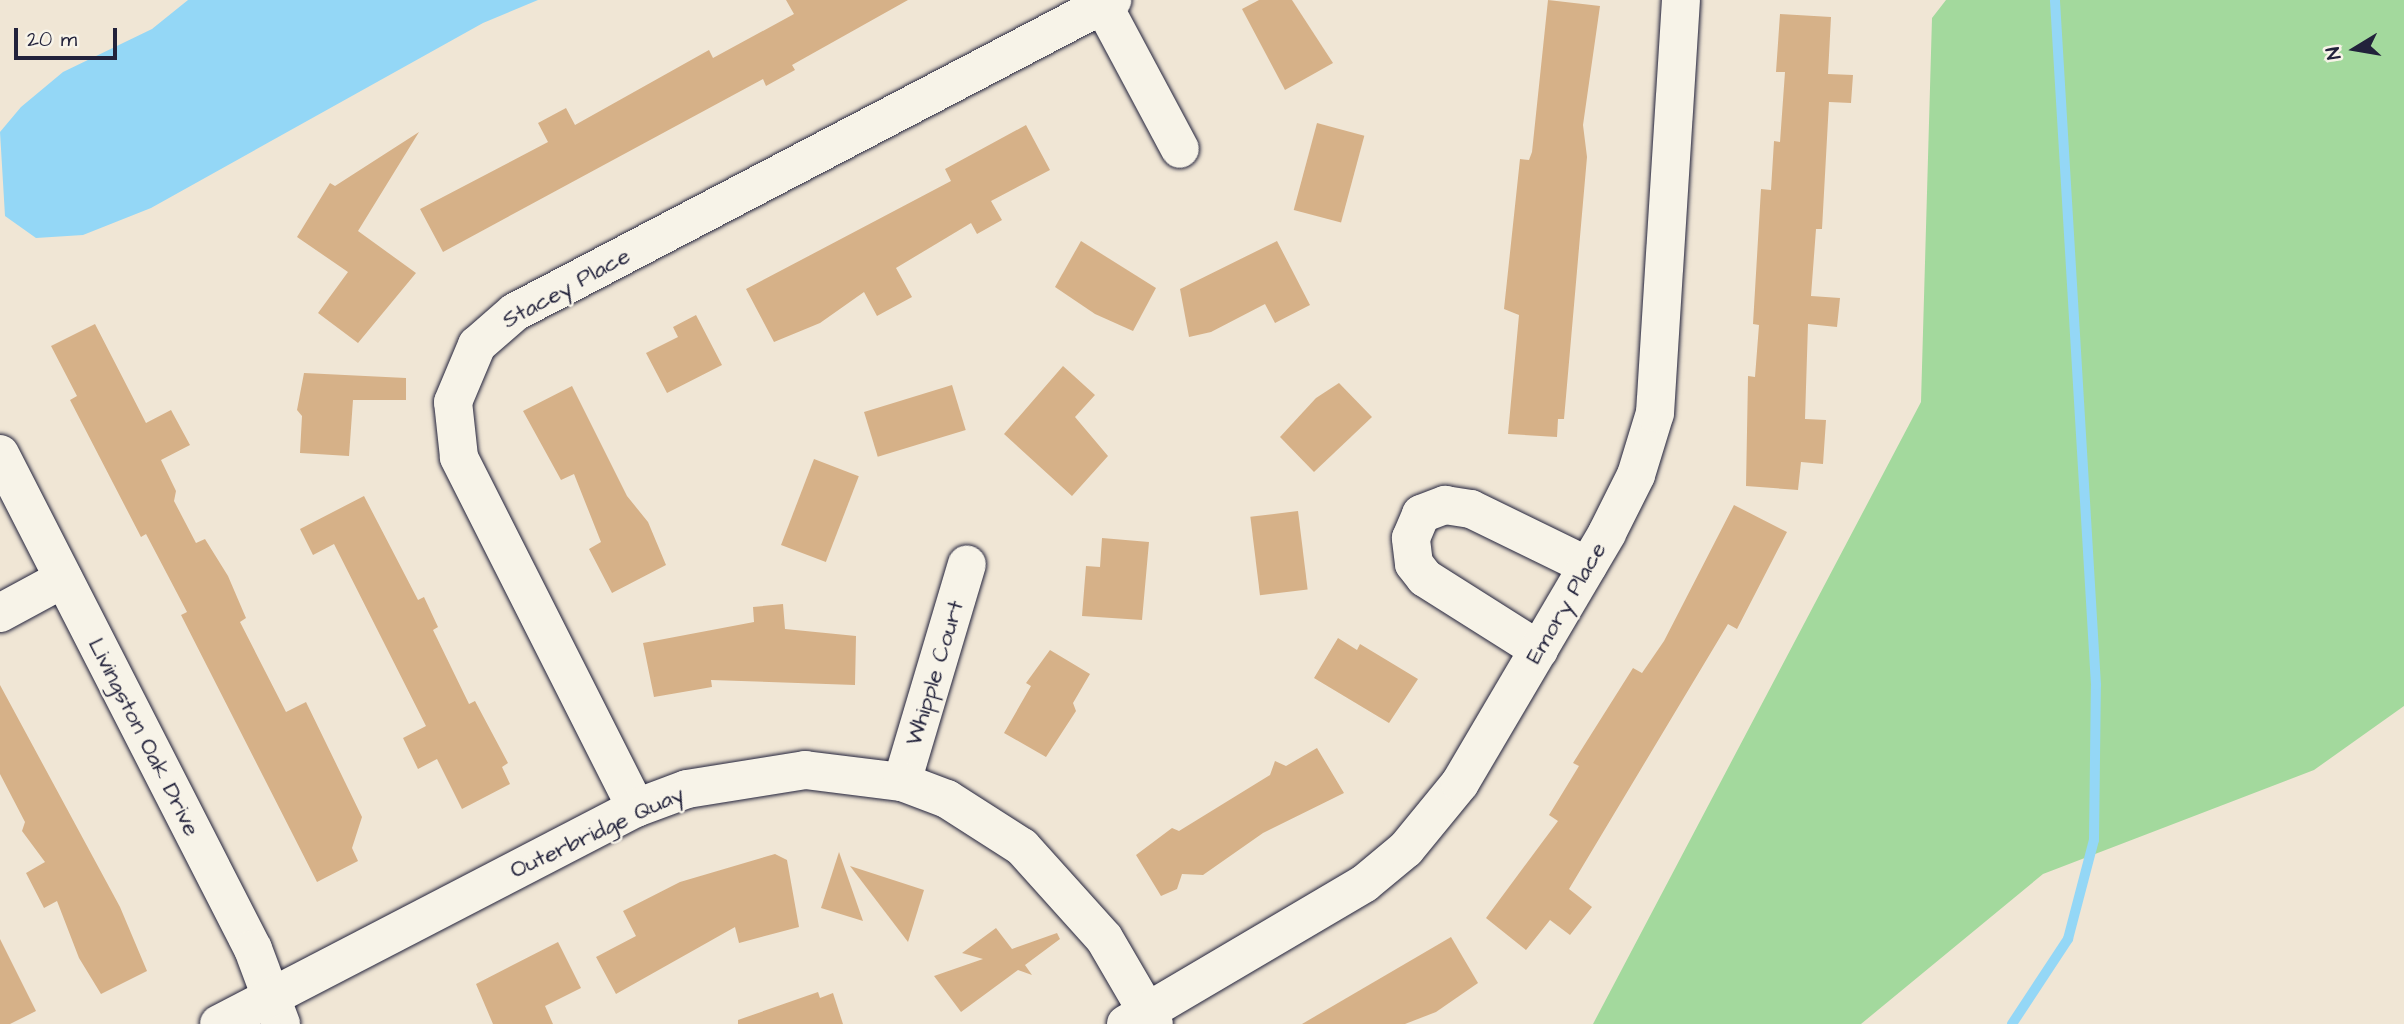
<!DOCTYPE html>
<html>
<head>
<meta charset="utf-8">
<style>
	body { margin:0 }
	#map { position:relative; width:2404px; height:1024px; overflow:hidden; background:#f0e6d5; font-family:"Architects Daughter",sans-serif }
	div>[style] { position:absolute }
	.green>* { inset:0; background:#a3d99d }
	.water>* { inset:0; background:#94d7f6 }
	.stream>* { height:10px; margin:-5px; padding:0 5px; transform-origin:5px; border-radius:5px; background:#94d7f6 }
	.building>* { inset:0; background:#d6b188; transform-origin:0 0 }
	.roads { filter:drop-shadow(0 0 2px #22223b) drop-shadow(0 0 2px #22223b) }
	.minor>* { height:38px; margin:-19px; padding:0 19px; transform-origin:19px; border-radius:19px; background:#f7f3e8 }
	span { translate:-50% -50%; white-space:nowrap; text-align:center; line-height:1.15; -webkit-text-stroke:5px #f7f3e8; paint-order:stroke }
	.street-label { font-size:23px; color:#22223b }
	.north { position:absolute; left:2320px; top:14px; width:70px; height:70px; -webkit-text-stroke:5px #f7f3e8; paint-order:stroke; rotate:259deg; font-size:19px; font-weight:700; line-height:28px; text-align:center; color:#22223b }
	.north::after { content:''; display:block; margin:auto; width:24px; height:32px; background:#22223b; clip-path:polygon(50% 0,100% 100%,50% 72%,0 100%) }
	.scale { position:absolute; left:14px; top:28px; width:103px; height:32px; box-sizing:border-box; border:4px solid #22223b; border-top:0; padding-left:9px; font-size:21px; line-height:24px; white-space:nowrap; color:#22223b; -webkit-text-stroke:5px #f7f3e8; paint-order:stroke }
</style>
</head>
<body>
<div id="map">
	<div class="green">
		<div style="clip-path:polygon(1946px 0,2404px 0,2404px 706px,2314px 770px,2043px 874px,1861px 1024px,1593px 1024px,1921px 402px,1932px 18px)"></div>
	</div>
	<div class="water">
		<div style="clip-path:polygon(188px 0,538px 0,483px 23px,151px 208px,83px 235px,36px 238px,5px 216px,0 132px,21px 107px,63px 72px,152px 29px)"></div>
	</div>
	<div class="stream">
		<div style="left:2012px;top:1024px;width:102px;rotate:-56.6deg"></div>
		<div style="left:2068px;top:939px;width:102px;rotate:-75.3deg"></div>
		<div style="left:2094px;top:840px;width:155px;rotate:-89.3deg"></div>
		<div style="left:2096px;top:685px;width:686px;rotate:-93.43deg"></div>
	</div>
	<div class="building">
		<div style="clip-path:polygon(786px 0,908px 0,792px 65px,795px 70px,766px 86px,763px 79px,443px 252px,420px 209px,548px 142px,538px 123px,566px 108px,575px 125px,709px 50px,713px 58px,794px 14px)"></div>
		<div style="clip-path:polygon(1259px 0,1292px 0,1333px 63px,1285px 90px,1242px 9px)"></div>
		<div style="clip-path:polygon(1548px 0,1600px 6px,1583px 125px,1587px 157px,1564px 419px,1558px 419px,1557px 437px,1508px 434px,1519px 315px,1504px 309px,1520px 159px,1529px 160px,1532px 152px)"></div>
		<div style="clip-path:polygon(1780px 14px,1831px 17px,1828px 74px,1853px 75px,1851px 103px,1829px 102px,1822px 229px,1816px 229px,1811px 296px,1840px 298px,1837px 327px,1808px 324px,1805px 419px,1826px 420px,1823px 464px,1801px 462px,1798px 490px,1746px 486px,1748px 376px,1755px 377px,1759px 325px,1753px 324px,1761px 189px,1771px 190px,1774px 141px,1780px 142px,1785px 72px,1776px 72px)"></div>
		<div style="left:1317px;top:123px;width:49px;height:90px;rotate:15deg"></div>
		<div style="clip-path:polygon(1026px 125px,1050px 170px,991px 201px,1002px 220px,977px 234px,971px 223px,896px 268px,912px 297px,877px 316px,864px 292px,820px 323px,774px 342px,746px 289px,951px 181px,945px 169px)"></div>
		<div style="clip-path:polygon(419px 132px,358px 231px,416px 273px,358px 343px,318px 313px,348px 272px,297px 237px,330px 183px,335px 186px)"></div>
		<div style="clip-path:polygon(1081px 241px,1156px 288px,1133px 331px,1095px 314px,1055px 287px)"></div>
		<div style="clip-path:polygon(1277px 241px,1310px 305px,1275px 323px,1265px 304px,1211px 332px,1189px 337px,1180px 289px)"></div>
		<div style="clip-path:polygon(696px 315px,722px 365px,667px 393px,646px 353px,678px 337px,673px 327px)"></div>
		<div style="clip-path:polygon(95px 324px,146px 423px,171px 410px,190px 445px,161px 460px,176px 491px,174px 501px,196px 543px,205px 539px,228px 576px,246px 618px,240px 622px,286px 712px,306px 702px,362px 817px,352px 848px,358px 861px,317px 882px,181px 615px,187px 612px,146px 534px,141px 537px,70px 400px,77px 396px,51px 346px)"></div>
		<div style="clip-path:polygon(1063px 366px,1095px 395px,1075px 417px,1108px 456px,1072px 496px,1004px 434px)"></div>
		<div style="clip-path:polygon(304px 373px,406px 378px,406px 400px,353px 400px,349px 456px,300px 453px,302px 416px,297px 410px)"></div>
		<div style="clip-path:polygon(1339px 383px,1372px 417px,1314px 472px,1280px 437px,1316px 398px)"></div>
		<div style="left:952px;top:385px;width:47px;height:92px;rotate:73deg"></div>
		<div style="clip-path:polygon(572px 386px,627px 496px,648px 522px,666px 565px,612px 593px,589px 549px,601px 542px,574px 474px,561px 480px,523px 411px)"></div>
		<div style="left:814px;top:459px;width:48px;height:92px;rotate:21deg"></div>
		<div style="clip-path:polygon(364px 496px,418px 600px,424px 597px,438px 627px,433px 630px,469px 704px,475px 701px,508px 763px,502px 767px,510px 784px,462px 809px,437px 759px,418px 769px,403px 738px,426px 726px,334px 544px,313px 555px,300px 529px)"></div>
		<div style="clip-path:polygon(1734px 505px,1787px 532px,1737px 629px,1728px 624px,1569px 889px,1592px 907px,1570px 935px,1550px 920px,1526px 950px,1486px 918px,1558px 821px,1549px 815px,1579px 766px,1573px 763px,1633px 668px,1642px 673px,1664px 641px)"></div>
		<div style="left:1298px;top:511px;width:79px;height:48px;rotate:83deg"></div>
		<div style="clip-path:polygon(1102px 538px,1149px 542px,1142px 620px,1082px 616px,1086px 566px,1100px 567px)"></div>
		<div style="clip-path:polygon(783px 604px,785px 629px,856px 636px,855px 685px,711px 680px,712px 687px,654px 697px,643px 643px,754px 622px,753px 607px)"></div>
		<div style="clip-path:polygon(1338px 638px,1357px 650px,1360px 644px,1418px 679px,1389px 723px,1314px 678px)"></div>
		<div style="clip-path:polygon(1050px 650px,1090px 674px,1073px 703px,1076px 711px,1046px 757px,1004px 733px,1031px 686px,1026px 683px)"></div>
		<div style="clip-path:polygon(0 685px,120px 907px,147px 971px,101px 994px,79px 958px,57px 901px,44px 908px,26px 873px,45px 862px,22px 831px,25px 822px,0 774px)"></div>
		<div style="clip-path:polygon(1317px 748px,1344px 793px,1263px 833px,1203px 875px,1182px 874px,1177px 889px,1161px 896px,1136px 855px,1172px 828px,1179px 831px,1270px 775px,1275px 761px,1286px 766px)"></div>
		<div style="clip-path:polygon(839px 852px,863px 921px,821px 908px)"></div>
		<div style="clip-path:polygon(775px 854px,787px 860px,799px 927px,739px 943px,735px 927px,616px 994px,596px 957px,636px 936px,623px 911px,680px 882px)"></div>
		<div style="clip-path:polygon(850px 866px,924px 890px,908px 942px)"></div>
		<div style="clip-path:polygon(996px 928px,1012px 949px,1057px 933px,1060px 939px,1025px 965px,1032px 975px,1018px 970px,961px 1012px,934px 976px,983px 959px,962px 953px)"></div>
		<div style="clip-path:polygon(1451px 937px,1478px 983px,1436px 1012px,1405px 1024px,1302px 1024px)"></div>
		<div style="clip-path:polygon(0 939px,36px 1011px,10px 1024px,0 1024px)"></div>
		<div style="clip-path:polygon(558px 942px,581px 988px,545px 1006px,553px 1024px,493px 1024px,476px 984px)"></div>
		<div style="clip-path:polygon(818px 992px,820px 998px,833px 993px,843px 1024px,738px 1024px,738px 1020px)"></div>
	</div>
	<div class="roads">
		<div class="minor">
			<div style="left:1103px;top:5px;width:163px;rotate:61.9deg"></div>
			<div style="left:0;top:454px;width:556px;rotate:62.93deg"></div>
			<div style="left:253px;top:949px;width:80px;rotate:69.5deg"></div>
			<div style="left:0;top:613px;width:72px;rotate:-28.4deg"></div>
			<div style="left:1539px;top:650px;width:135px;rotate:-147.7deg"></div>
			<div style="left:1425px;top:578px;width:18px;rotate:-128deg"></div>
			<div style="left:1414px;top:564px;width:26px;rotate:-97deg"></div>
			<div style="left:1411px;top:538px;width:26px;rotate:-67deg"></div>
			<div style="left:1421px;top:514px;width:26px;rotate:-21deg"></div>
			<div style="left:1445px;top:505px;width:26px;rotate:9deg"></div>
			<div style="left:1471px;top:509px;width:130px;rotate:26deg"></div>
			<div style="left:902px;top:782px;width:227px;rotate:-73.4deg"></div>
			<div style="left:636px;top:808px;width:393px;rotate:-116.8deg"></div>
			<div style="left:459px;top:457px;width:55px;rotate:-96.2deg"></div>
			<div style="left:453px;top:402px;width:62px;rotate:-67.2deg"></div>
			<div style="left:477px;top:345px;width:50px;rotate:-41deg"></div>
			<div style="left:515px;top:312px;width:674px;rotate:-27.59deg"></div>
			<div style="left:219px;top:1024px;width:470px;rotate:-27.4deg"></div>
			<div style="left:636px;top:808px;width:54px;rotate:-20.4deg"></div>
			<div style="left:687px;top:789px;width:120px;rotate:-9.1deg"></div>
			<div style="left:805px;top:770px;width:98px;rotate:7.1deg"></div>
			<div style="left:902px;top:782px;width:48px;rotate:20.7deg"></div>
			<div style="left:947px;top:799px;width:89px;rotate:32.6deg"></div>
			<div style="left:1022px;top:847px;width:122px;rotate:48deg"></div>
			<div style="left:1104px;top:938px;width:99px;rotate:59.8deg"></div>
			<div style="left:1126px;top:1024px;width:277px;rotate:-30.5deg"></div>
			<div style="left:1365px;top:883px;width:53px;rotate:-39.7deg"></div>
			<div style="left:1406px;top:849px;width:85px;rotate:-50.7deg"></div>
			<div style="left:1460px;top:783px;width:290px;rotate:-59.5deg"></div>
			<div style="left:1607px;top:533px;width:65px;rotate:-63.4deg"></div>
			<div style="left:1636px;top:475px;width:65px;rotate:-73deg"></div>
			<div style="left:1655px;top:413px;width:414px;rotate:-86.4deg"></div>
		</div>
	</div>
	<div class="street-label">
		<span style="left:566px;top:288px;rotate:-29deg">Stacey Place</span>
		<span style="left:1566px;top:603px;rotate:-60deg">Emory Place</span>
		<span style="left:935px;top:673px;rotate:-73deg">Whipple Court</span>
		<span style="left:144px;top:737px;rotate:63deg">Livingston Oak Drive</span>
		<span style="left:597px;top:832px;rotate:-25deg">Outerbridge Quay</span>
	</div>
	<div class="north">N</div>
	<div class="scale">20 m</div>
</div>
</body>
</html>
